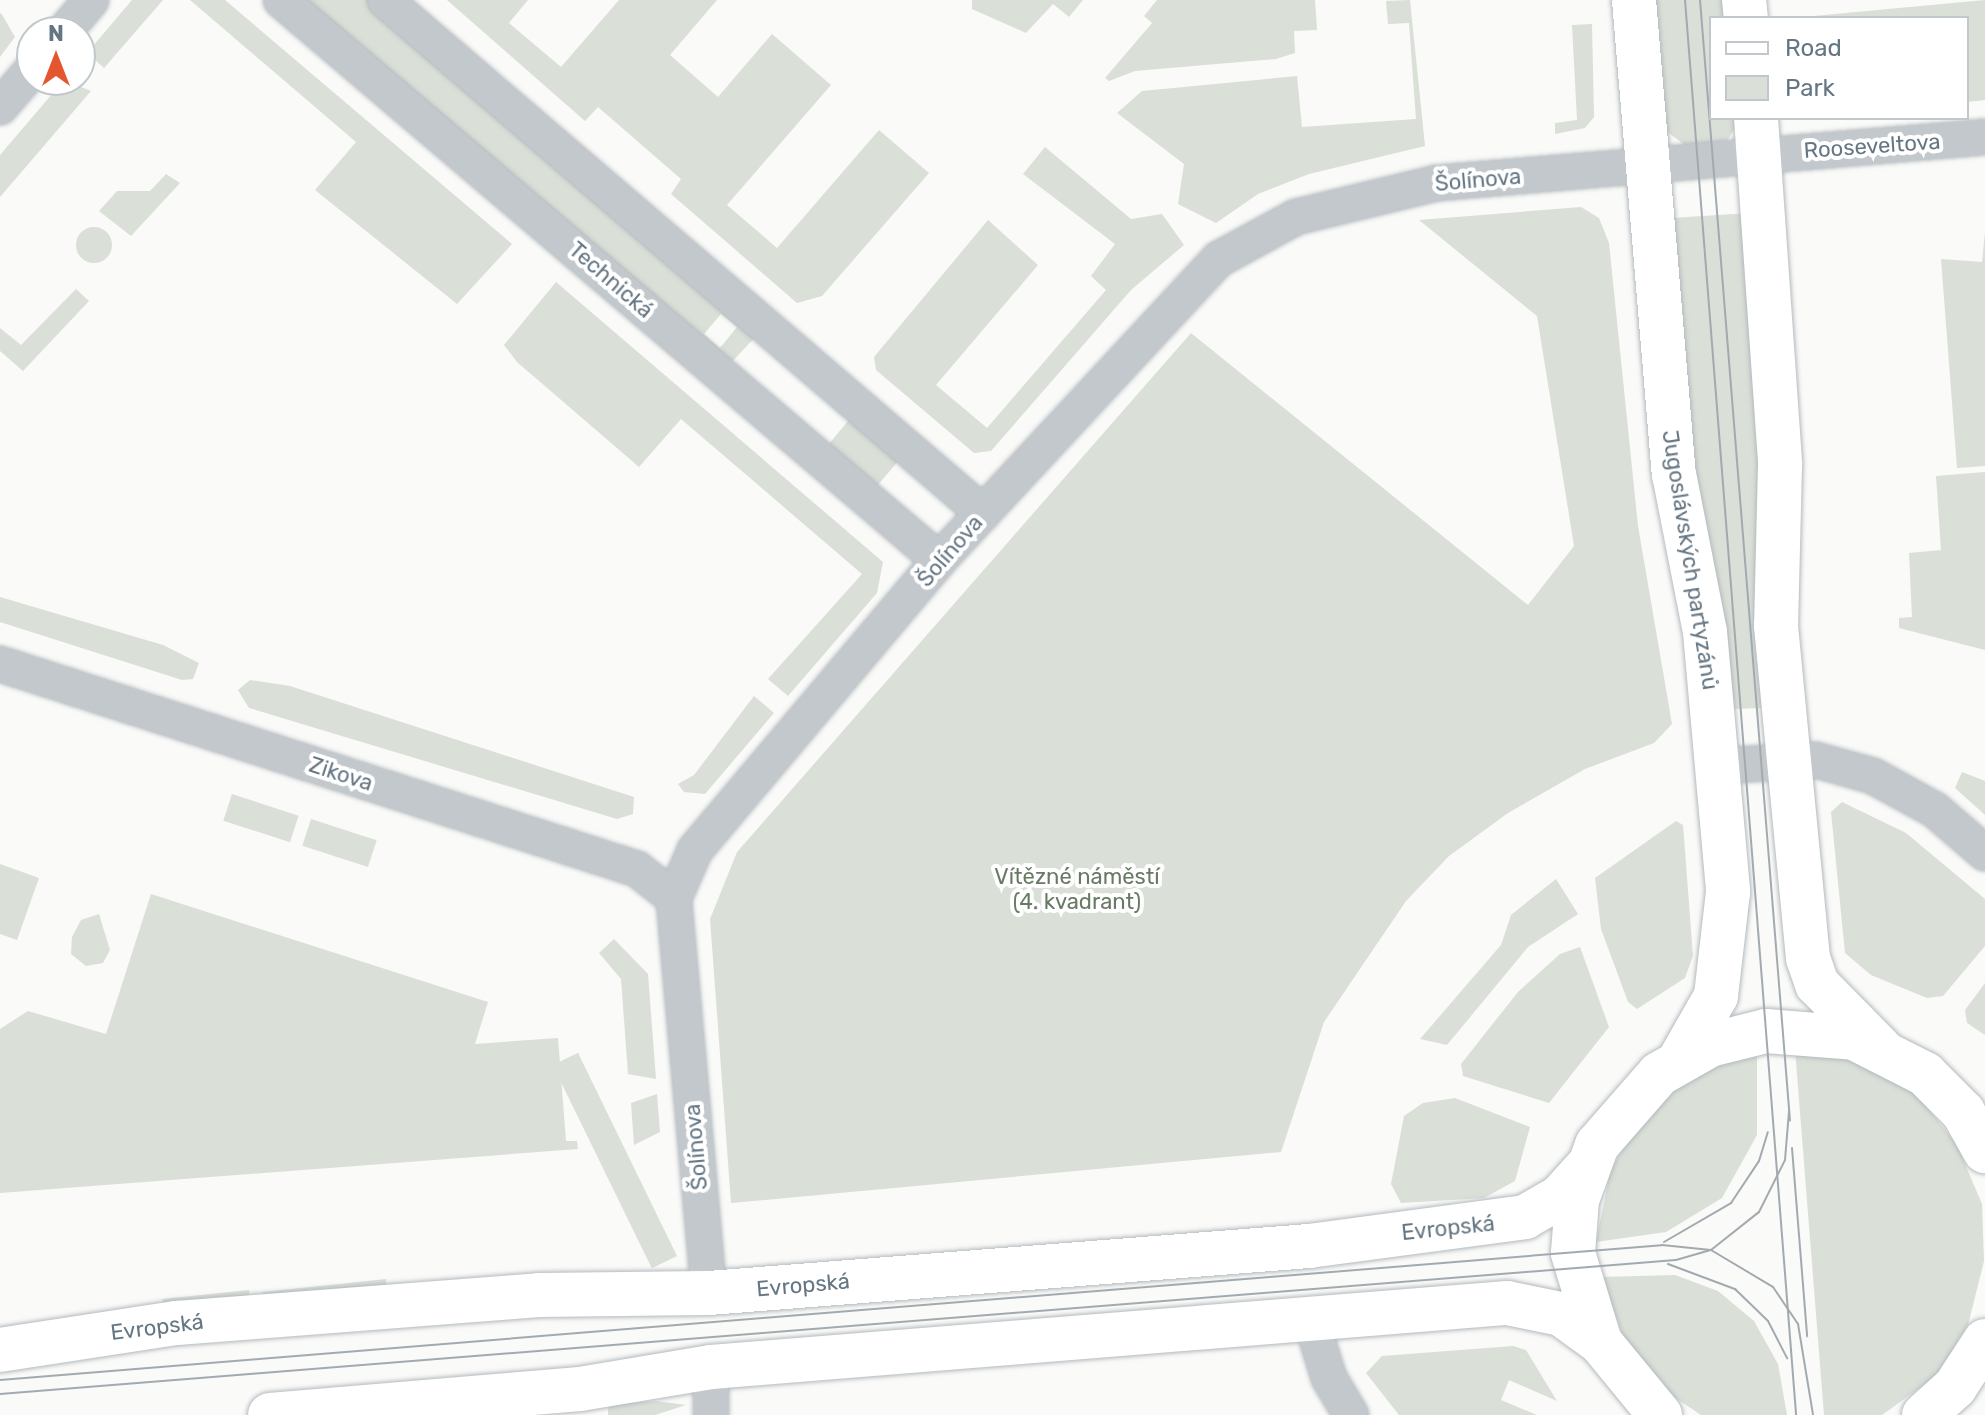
<!DOCTYPE html>
<html>
<head>
<meta charset="utf-8">
<style>
	body { margin:0 }
	#map { position:relative; width:1985px; height:1415px; overflow:hidden; background:#fafaf8; font-family:Rubik,sans-serif }
	div>[style] { position:absolute }
	.green>* { inset:0; background:#dadfd7; transform-origin:0 0 }
	.round { border-radius:50% }
	.roads { filter:drop-shadow(0 0 2px #b3babf) drop-shadow(0 0 2px #b3babf) }
	.street>* { height:34px; margin:-17px; padding:0 17px; transform-origin:17px; border-radius:17px; background:#c3c8cc }
	.secondary>* { height:44px; margin:-22px; padding:0 22px; transform-origin:22px; border-radius:22px; background:#fff }
	.primary>* { height:44px; margin:-22px; padding:0 22px; transform-origin:22px; border-radius:22px; background:#fff }
	.tram>* { height:2px; margin:-1px; padding:0 1px; transform-origin:1px; border-radius:1px; background:#a2aab0 }
	span { translate:-50% -50%; white-space:nowrap; text-align:center; line-height:1.15; -webkit-text-stroke:8px #fff; paint-order:stroke }
	.street-label { font-size:22px; color:#657683 }
	.park-label { font-size:22px; color:#687a64 }
	.legend { position:absolute; left:1709px; top:16px; width:260px; height:104px; box-sizing:border-box; background:#fff; border:2px solid #c1c8cd; margin:0; padding:10px 14px; list-style:none; font-size:24px; color:#657683 }
	.legend li { display:flex; align-items:center; gap:16px; height:40px }
	.legend b { width:40px; border:2px solid #c1c8cd }
	.north { position:absolute; left:16px; top:16px; width:80px; height:80px; box-sizing:border-box; background:#fff; border:2px solid #c1c8cd; border-radius:50%; rotate:0deg; font-size:22px; font-weight:700; line-height:32px; text-align:center; color:#657683 }
	.north::after { content:''; display:block; margin:auto; width:28px; height:36px; background:#e4572e; clip-path:polygon(50% 0,100% 100%,50% 72%,0 100%) }
</style>
</head>
<body>
<div id="map">
	<div class="green">
		<div style="clip-path:polygon(132px 0,163px 0,104px 68px,87px 53px)"></div>
		<div style="clip-path:polygon(190px 0,225px 0,512px 244px,457px 304px,315px 190px,356px 142px)"></div>
		<div style="clip-path:polygon(evenodd,300px 0,369px 0,759px 333px,727px 367px,300px 0,721px 314px,737px 327px,720px 348px,704px 334px,721px 314px)"></div>
		<div style="clip-path:polygon(447px 0,528px 0,509px 23px,561px 67px,619px 0,717px 0,670px 55px,718px 97px,772px 34px,831px 85px,727px 205px,777px 248px,879px 130px,929px 173px,822px 296px,797px 303px,671px 194px,681px 179px,598px 107px,585px 121px)"></div>
		<div style="clip-path:polygon(972px 0,1083px 0,1069px 17px,1053px 4px,1026px 33px,972px 9px)"></div>
		<div style="clip-path:polygon(1157px 0,1315px 0,1317px 30px,1294px 31px,1295px 53px,1276px 59px,1135px 71px,1109px 81px,1105px 78px,1152px 23px,1144px 16px)"></div>
		<div style="clip-path:polygon(1410px 0,1425px 146px,1309px 174px,1258px 194px,1216px 223px,1178px 204px,1184px 164px,1117px 113px,1142px 91px,1297px 76px,1302px 127px,1416px 119px,1409px 23px,1388px 24px,1386px 1px)"></div>
		<div style="clip-path:polygon(1653px 0,1731px 0,1732px 18px,1711px 18px,1711px 118px,1741px 118px,1727px 141px,1685px 145px,1666px 131px)"></div>
		<div style="clip-path:polygon(1985px 0,1985px 100px,1967px 102px,1967px 18px,1792px 18px)"></div>
		<div style="clip-path:polygon(1px 13px,15px 37px,0 57px,0 14px)"></div>
		<div style="clip-path:polygon(1592px 24px,1594px 117px,1585px 128px,1555px 134px,1555px 123px,1577px 120px,1572px 25px)"></div>
		<div style="clip-path:polygon(64px 80px,91px 91px,0 197px,0 155px)"></div>
		<div style="clip-path:polygon(1045px 147px,1131px 219px,1162px 214px,1184px 245px,1131px 290px,991px 451px,974px 453px,876px 370px,874px 357px,988px 220px,1038px 265px,936px 385px,987px 428px,1106px 290px,1091px 276px,1115px 244px,1023px 174px)"></div>
		<div style="clip-path:polygon(166px 174px,180px 183px,131px 236px,99px 211px,117px 191px,150px 191px)"></div>
		<div style="clip-path:polygon(1581px 207px,1599px 218px,1609px 243px,1638px 526px,1672px 724px,1654px 743px,1585px 769px,1508px 813px,1449px 856px,1406px 901px,1324px 1022px,1281px 1152px,731px 1203px,710px 919px,737px 852px,1191px 333px,1528px 605px,1574px 546px,1537px 316px,1419px 220px)"></div>
		<div style="clip-path:polygon(1750px 213px,1766px 454px,1763px 708px,1733px 709px,1701px 527px,1671px 218px)"></div>
		<div class="round" style="left:76px;top:227px;width:36px;height:36px"></div>
		<div style="clip-path:polygon(1985px 232px,1985px 466px,1957px 468px,1941px 259px,1982px 262px)"></div>
		<div style="clip-path:polygon(556px 282px,883px 562px,877px 593px,788px 696px,768px 679px,862px 574px,681px 419px,639px 467px,517px 362px,504px 345px)"></div>
		<div style="clip-path:polygon(76px 289px,89px 301px,23px 371px,0 351px,0 328px,21px 345px)"></div>
		<div style="left:854px;top:414px;width:64px;height:45px;rotate:40deg"></div>
		<div style="clip-path:polygon(1985px 472px,1985px 650px,1899px 628px,1899px 618px,1912px 617px,1909px 553px,1941px 550px,1936px 476px)"></div>
		<div style="clip-path:polygon(0 597px,163px 645px,199px 663px,193px 679px,182px 680px,0 622px)"></div>
		<div style="clip-path:polygon(250px 680px,290px 686px,634px 797px,633px 814px,617px 819px,249px 708px,238px 690px)"></div>
		<div style="clip-path:polygon(754px 696px,774px 713px,705px 794px,684px 792px,678px 784px,694px 775px)"></div>
		<div style="clip-path:polygon(1962px 772px,1985px 781px,1985px 815px,1955px 788px)"></div>
		<div style="left:232px;top:794px;width:70px;height:28px;rotate:18deg"></div>
		<div style="clip-path:polygon(1842px 802px,1906px 833px,1985px 899px,1985px 946px,1943px 996px,1927px 998px,1871px 975px,1845px 953px,1831px 812px)"></div>
		<div style="left:311px;top:819px;width:69px;height:28px;rotate:18deg"></div>
		<div style="clip-path:polygon(1676px 821px,1683px 825px,1693px 956px,1685px 978px,1637px 1009px,1628px 1002px,1601px 929px,1595px 878px)"></div>
		<div style="clip-path:polygon(0 864px,39px 878px,17px 940px,0 934px)"></div>
		<div style="clip-path:polygon(1556px 879px,1578px 914px,1528px 947px,1447px 1045px,1420px 1039px,1501px 945px,1511px 915px)"></div>
		<div style="clip-path:polygon(151px 894px,488px 1002px,475px 1044px,558px 1038px,566px 1141px,577px 1141px,578px 1149px,0 1193px,0 1029px,28px 1011px,106px 1034px)"></div>
		<div style="clip-path:polygon(99px 914px,110px 950px,103px 963px,86px 966px,71px 954px,72px 937px,81px 920px)"></div>
		<div style="clip-path:polygon(614px 939px,648px 974px,656px 1079px,628px 1074px,621px 979px,599px 953px)"></div>
		<div style="clip-path:polygon(1580px 947px,1609px 1027px,1549px 1103px,1463px 1076px,1461px 1064px,1518px 992px,1560px 954px)"></div>
		<div style="clip-path:polygon(1985px 983px,1985px 1035px,1967px 1023px,1965px 1010px)"></div>
		<div style="clip-path:polygon(1795px 1049px,1848px 1056px,1918px 1096px,1957px 1145px,1982px 1204px,1984px 1261px,1968px 1325px,1936px 1376px,1882px 1415px,1824px 1415px)"></div>
		<div style="clip-path:polygon(1757px 1052px,1757px 1135px,1722px 1198px,1666px 1232px,1596px 1242px,1611px 1168px,1650px 1108px,1695px 1073px)"></div>
		<div style="clip-path:polygon(657px 1094px,660px 1132px,634px 1145px,631px 1103px)"></div>
		<div style="clip-path:polygon(1455px 1098px,1530px 1127px,1515px 1181px,1484px 1198px,1401px 1203px,1391px 1184px,1404px 1116px,1423px 1103px)"></div>
		<div style="left:677px;top:1256px;width:28px;height:226px;rotate:154deg"></div>
		<div style="clip-path:polygon(1675px 1275px,1718px 1291px,1754px 1321px,1778px 1364px,1787px 1415px,1701px 1415px,1668px 1393px,1628px 1349px,1601px 1277px)"></div>
		<div style="left:386px;top:1279px;width:10px;height:124px;rotate:84deg"></div>
		<div style="left:249px;top:1290px;width:10px;height:87px;rotate:84deg"></div>
		<div style="clip-path:polygon(1513px 1346px,1526px 1350px,1557px 1401px,1509px 1380px,1501px 1400px,1537px 1415px,1399px 1415px,1366px 1373px,1382px 1356px)"></div>
		<div style="clip-path:polygon(656px 1401px,686px 1405px,655px 1415px,608px 1415px,608px 1405px)"></div>
	</div>
	<div class="roads">
		<div class="street">
			<div style="left:281px;top:0;width:864px;rotate:40.4deg"></div>
			<div style="left:385px;top:0;width:788px;rotate:40.62deg"></div>
			<div style="left:64px;top:32px;width:42px;rotate:-49.8deg"></div>
			<div style="left:0;top:107px;width:49px;rotate:-49.1deg"></div>
			<div style="left:0;top:664px;width:669px;rotate:17.84deg"></div>
			<div style="left:637px;top:869px;width:47px;rotate:38.1deg"></div>
			<div style="left:1718px;top:766px;width:98px;rotate:-3.5deg"></div>
			<div style="left:1816px;top:760px;width:59px;rotate:15.7deg"></div>
			<div style="left:1873px;top:776px;width:71px;rotate:28.7deg"></div>
			<div style="left:1935px;top:810px;width:66px;rotate:40.7deg"></div>
			<div style="left:709px;top:1293px;width:397px;rotate:-95.1deg"></div>
			<div style="left:674px;top:898px;width:52px;rotate:-66.4deg"></div>
			<div style="left:695px;top:850px;width:379px;rotate:-49.9deg"></div>
			<div style="left:939px;top:560px;width:411px;rotate:-47.1deg"></div>
			<div style="left:1219px;top:259px;width:88px;rotate:-28.6deg"></div>
			<div style="left:1296px;top:217px;width:145px;rotate:-13.6deg"></div>
			<div style="left:1437px;top:183px;width:550px;rotate:-4.8deg"></div>
			<div style="left:1310px;top:1317px;width:64px;rotate:72.7deg"></div>
			<div style="left:1329px;top:1378px;width:43px;rotate:59.3deg"></div>
			<div style="left:711px;top:1367px;width:48px;rotate:90deg"></div>
		</div>
		<div class="secondary">
			<div style="left:1634px;top:0;width:476px;rotate:85.2deg"></div>
			<div style="left:1674px;top:474px;width:161px;rotate:78.9deg"></div>
			<div style="left:1705px;top:632px;width:261px;rotate:84.9deg"></div>
			<div style="left:1728px;top:892px;width:105px;rotate:96.6deg"></div>
			<div style="left:1716px;top:996px;width:75px;rotate:119.6deg"></div>
			<div style="left:1744px;top:0;width:18px;rotate:84deg"></div>
			<div style="left:1756px;top:118px;width:348px;rotate:86deg"></div>
			<div style="left:1780px;top:465px;width:161px;rotate:91.4deg"></div>
			<div style="left:1776px;top:626px;width:334px;rotate:84.5deg"></div>
			<div style="left:1808px;top:958px;width:28px;rotate:71deg"></div>
			<div style="left:1817px;top:984px;width:90px;rotate:45.5deg"></div>
		</div>
		<div class="primary">
			<div style="left:0;top:1350px;width:179px;rotate:-8.7deg"></div>
			<div style="left:177px;top:1323px;width:363px;rotate:-4.4deg"></div>
			<div style="left:539px;top:1295px;width:170px;rotate:-0.7deg"></div>
			<div style="left:709px;top:1293px;width:602px;rotate:-4.48deg"></div>
			<div style="left:1309px;top:1246px;width:218px;rotate:-7.6deg"></div>
			<div style="left:1525px;top:1217px;width:40px;rotate:-29.7deg"></div>
			<div style="left:1560px;top:1197px;width:40px;rotate:-48deg"></div>
			<div style="left:270px;top:1415px;width:311px;rotate:-4.8deg"></div>
			<div style="left:580px;top:1389px;width:133px;rotate:-9.5deg"></div>
			<div style="left:711px;top:1367px;width:799px;rotate:-4.6deg"></div>
			<div style="left:1507px;top:1303px;width:55px;rotate:11.5deg"></div>
			<div style="left:1561px;top:1314px;width:48px;rotate:35.7deg"></div>
			<div style="left:1660px;top:1415px;width:94px;rotate:-129.4deg"></div>
			<div style="left:1600px;top:1342px;width:93px;rotate:-106.9deg"></div>
			<div style="left:1573px;top:1253px;width:53px;rotate:-85.7deg"></div>
			<div style="left:1577px;top:1200px;width:59px;rotate:-70deg"></div>
			<div style="left:1597px;top:1145px;width:94px;rotate:-48.9deg"></div>
			<div style="left:1659px;top:1074px;width:59px;rotate:-29.6deg"></div>
			<div style="left:1710px;top:1045px;width:58px;rotate:-14deg"></div>
			<div style="left:1766px;top:1031px;width:88px;rotate:4.5deg"></div>
			<div style="left:1854px;top:1038px;width:80px;rotate:26.9deg"></div>
			<div style="left:1925px;top:1074px;width:54px;rotate:45deg"></div>
			<div style="left:1963px;top:1112px;width:45px;rotate:60.6deg"></div>
			<div style="left:1924px;top:1415px;width:42px;rotate:-42.1deg"></div>
			<div style="left:1955px;top:1387px;width:55px;rotate:-56.9deg"></div>
		</div>
	</div>
	<div class="tram">
		<div style="left:1685px;top:0;width:1419px;rotate:85.51deg"></div>
		<div style="left:1700px;top:0;width:1124px;rotate:85.41deg"></div>
		<div style="left:1792px;top:1148px;width:189px;rotate:85.4deg"></div>
		<div style="left:1664px;top:1242px;width:78px;rotate:-30.2deg"></div>
		<div style="left:1731px;top:1203px;width:50px;rotate:-56.3deg"></div>
		<div style="left:1759px;top:1161px;width:30px;rotate:-73deg"></div>
		<div style="left:1668px;top:1264px;width:72px;rotate:20.5deg"></div>
		<div style="left:1735px;top:1289px;width:46px;rotate:44.1deg"></div>
		<div style="left:1768px;top:1321px;width:42px;rotate:62.8deg"></div>
		<div style="left:0;top:1380px;width:1667px;rotate:-4.64deg"></div>
		<div style="left:1662px;top:1245px;width:49px;rotate:5.8deg"></div>
		<div style="left:1711px;top:1250px;width:72px;rotate:30.8deg"></div>
		<div style="left:1773px;top:1287px;width:45px;rotate:56deg"></div>
		<div style="left:1798px;top:1324px;width:92px;rotate:80.6deg"></div>
		<div style="left:0;top:1394px;width:1681px;rotate:-4.57deg"></div>
		<div style="left:1676px;top:1260px;width:36px;rotate:-16deg"></div>
		<div style="left:1711px;top:1250px;width:61px;rotate:-38.4deg"></div>
		<div style="left:1759px;top:1212px;width:58px;rotate:-63.4deg"></div>
		<div style="left:1785px;top:1160px;width:49px;rotate:-85.3deg"></div>
	</div>
	<div class="street-label">
		<span style="left:1872px;top:146px;rotate:-4deg">Rooseveltova</span>
		<span style="left:1478px;top:180px;rotate:-5deg">Šolínova</span>
		<span style="left:611px;top:280px;rotate:41deg">Technická</span>
		<span style="left:950px;top:551px;rotate:-49deg">Šolínova</span>
		<span style="left:1690px;top:560px;rotate:81deg">Jugoslávských partyzánů</span>
		<span style="left:341px;top:774px;rotate:18deg">Zikova</span>
		<span style="left:696px;top:1147px;rotate:-95deg">Šolínova</span>
		<span style="left:1448px;top:1228px;rotate:-6deg">Evropská</span>
		<span style="left:803px;top:1285px;rotate:-5deg">Evropská</span>
		<span style="left:157px;top:1327px;rotate:-7deg">Evropská</span>
	</div>
	<div class="park-label">
		<span style="left:1077px;top:889px">Vítězné náměstí<br>(4. kvadrant)</span>
	</div>
	<ul class="legend">
	<li><b style="height:10px;background:#fff"></b>Road</li>
	<li><b style="height:22px;background:#dadfd7"></b>Park</li>
	</ul>
	<div class="north">N</div>
</div>
</body>
</html>
